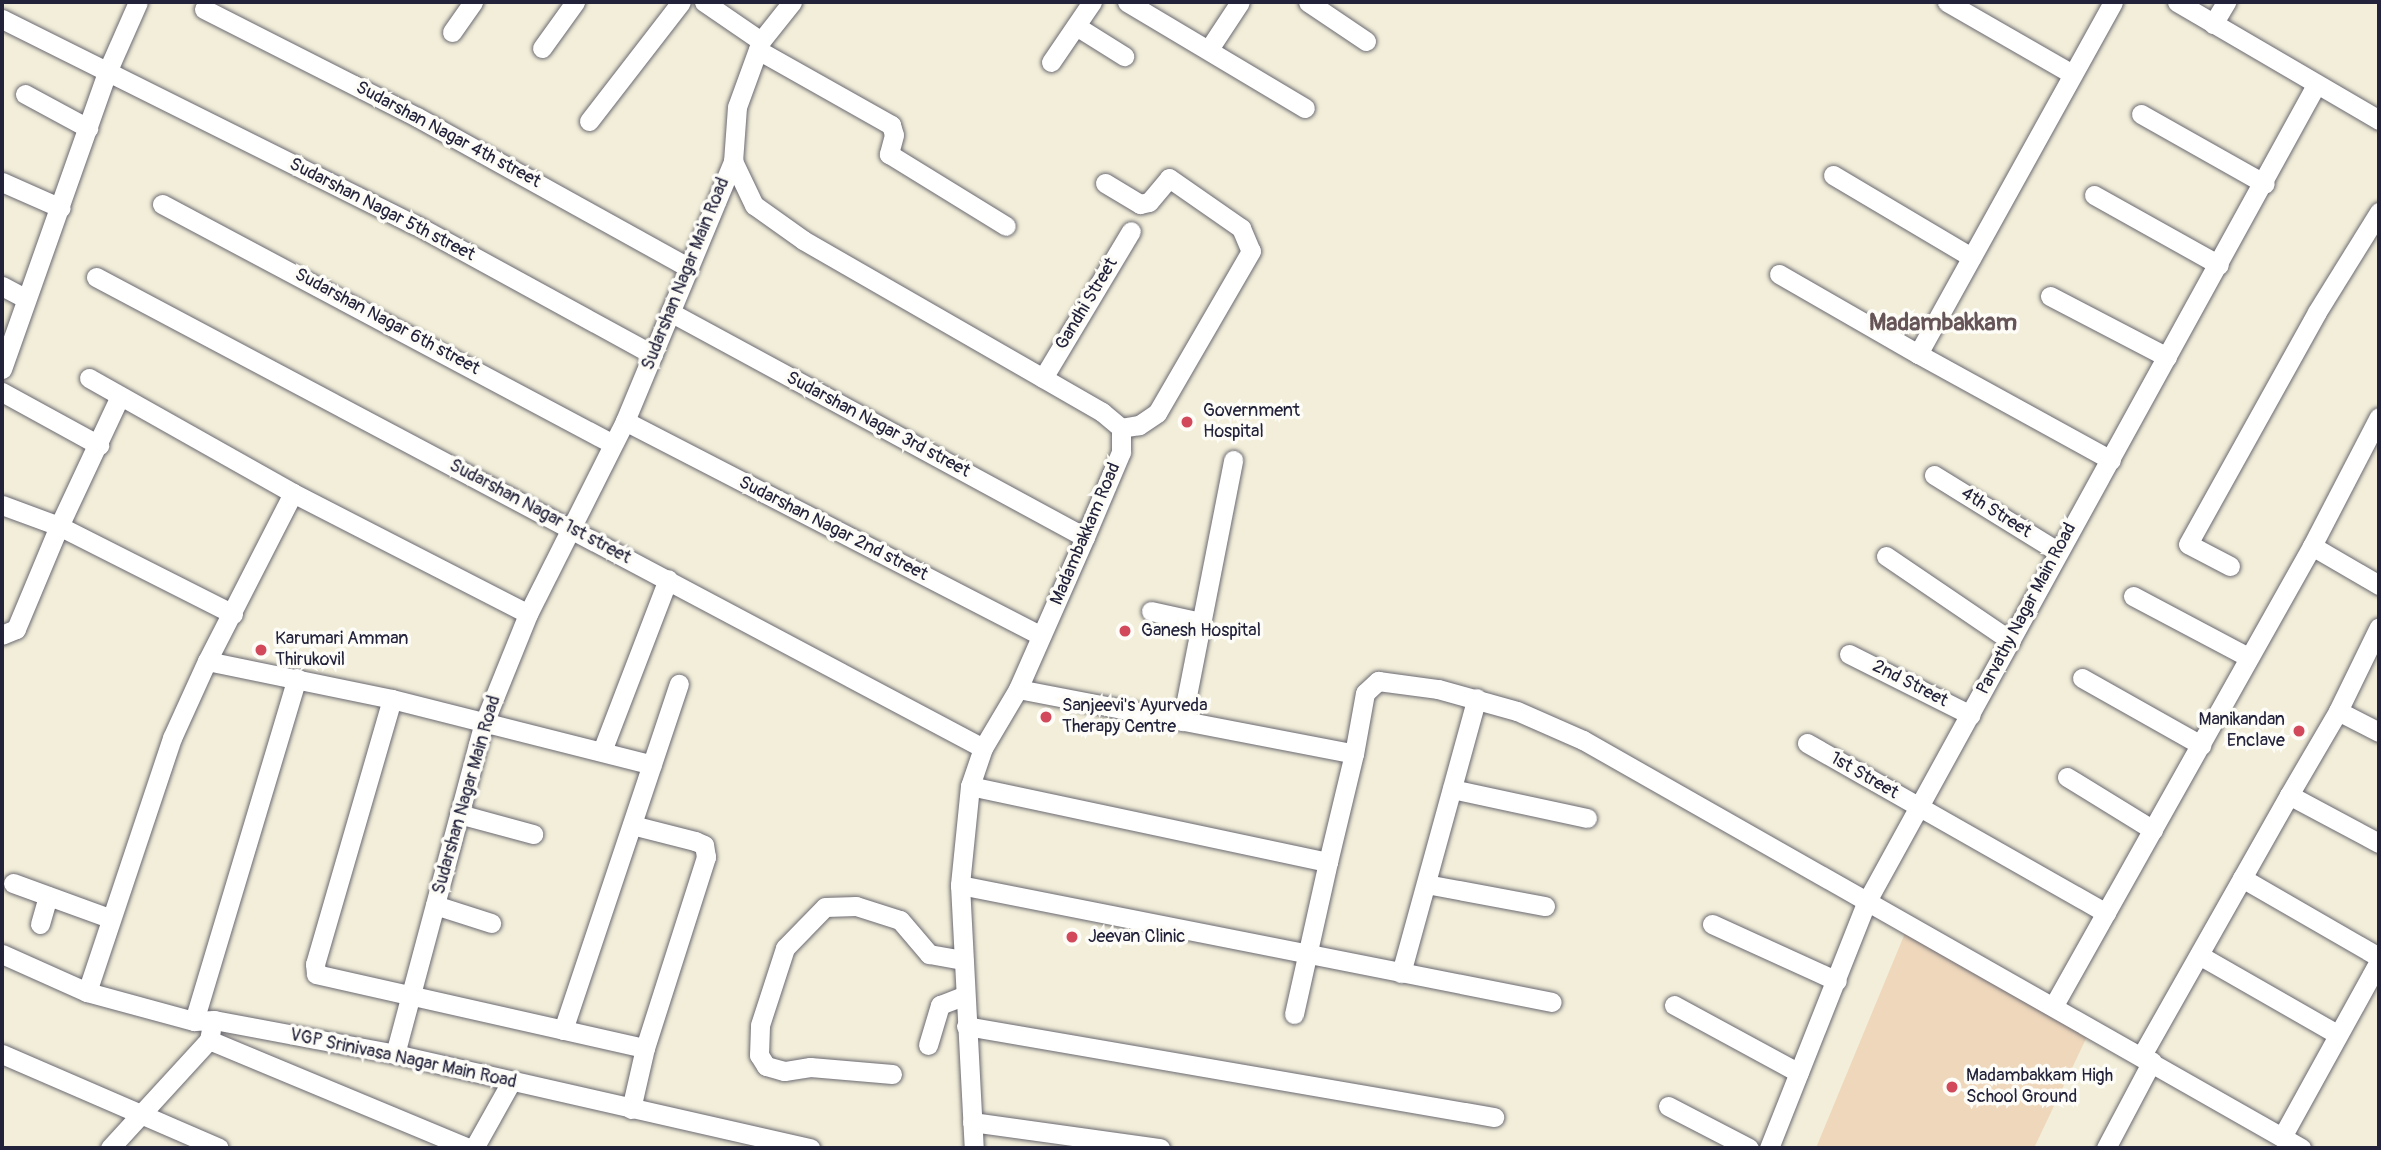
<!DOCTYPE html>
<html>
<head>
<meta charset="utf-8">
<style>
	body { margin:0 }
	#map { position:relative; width:2381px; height:1150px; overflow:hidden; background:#f2eed9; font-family:Pangolin,sans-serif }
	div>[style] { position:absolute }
	.built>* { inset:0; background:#eed7bb }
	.roads { filter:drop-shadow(0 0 2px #6b6972) drop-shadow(0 0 2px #6b6972) }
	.minor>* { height:19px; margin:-9.5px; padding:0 9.5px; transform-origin:9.5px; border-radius:9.5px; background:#fff }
	.dots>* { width:19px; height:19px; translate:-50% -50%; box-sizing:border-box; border:4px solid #fdfcf7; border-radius:50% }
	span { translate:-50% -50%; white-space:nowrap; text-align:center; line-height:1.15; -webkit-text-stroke:7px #fdfcf7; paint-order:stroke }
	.street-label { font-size:18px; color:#22223b }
	.poi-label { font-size:18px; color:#22223b }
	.left { translate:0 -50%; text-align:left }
	.right { translate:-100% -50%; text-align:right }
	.district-label { font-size:24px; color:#655458; font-weight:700 }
	.frame { position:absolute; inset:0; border:4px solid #22223b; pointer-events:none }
</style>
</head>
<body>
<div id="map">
	<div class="built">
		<div style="clip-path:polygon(1908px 926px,2092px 1026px,2034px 1148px,1816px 1148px)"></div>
	</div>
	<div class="roads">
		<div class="minor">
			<div style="left:704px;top:2px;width:69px;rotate:34.4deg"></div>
			<div style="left:792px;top:2px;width:50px;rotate:128.5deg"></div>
			<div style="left:761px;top:41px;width:70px;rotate:110deg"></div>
			<div style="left:737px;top:107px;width:54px;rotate:94.2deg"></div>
			<div style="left:733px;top:161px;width:49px;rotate:64.5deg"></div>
			<div style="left:754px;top:205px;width:60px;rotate:35.5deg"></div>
			<div style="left:803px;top:240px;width:345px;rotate:29.9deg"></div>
			<div style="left:1102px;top:412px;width:25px;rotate:40deg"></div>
			<div style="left:1121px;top:428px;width:24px;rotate:90deg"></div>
			<div style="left:1121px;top:452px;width:92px;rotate:113deg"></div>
			<div style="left:1085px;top:537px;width:166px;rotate:113.8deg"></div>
			<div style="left:1018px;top:689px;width:69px;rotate:120.7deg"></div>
			<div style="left:983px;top:748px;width:40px;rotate:108.9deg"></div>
			<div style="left:970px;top:786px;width:100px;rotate:95.8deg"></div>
			<div style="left:960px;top:885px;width:263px;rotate:87deg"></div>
			<div style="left:1127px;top:2px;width:207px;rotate:30.8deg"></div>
			<div style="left:1308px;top:2px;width:70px;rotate:33.9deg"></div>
			<div style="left:1947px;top:2px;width:144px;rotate:29.9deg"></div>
			<div style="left:2177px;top:2px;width:234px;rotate:30.3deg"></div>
			<div style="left:204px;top:9px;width:239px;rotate:26.9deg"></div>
			<div style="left:417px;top:117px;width:311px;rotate:29deg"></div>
			<div style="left:2px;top:19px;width:462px;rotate:26.5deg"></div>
			<div style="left:416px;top:225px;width:270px;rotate:28.7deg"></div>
			<div style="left:2213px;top:24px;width:26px;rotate:-59deg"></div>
			<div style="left:1076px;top:26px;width:57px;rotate:32deg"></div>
			<div style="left:452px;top:32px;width:37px;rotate:-55deg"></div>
			<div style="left:542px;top:48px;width:57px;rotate:-54.3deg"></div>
			<div style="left:1209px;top:49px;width:56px;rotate:-56.6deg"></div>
			<div style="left:758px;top:50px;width:153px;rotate:29.4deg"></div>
			<div style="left:891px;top:125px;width:10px;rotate:73deg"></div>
			<div style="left:894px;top:135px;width:20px;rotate:105deg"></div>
			<div style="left:889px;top:154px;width:137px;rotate:31.6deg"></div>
			<div style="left:1051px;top:62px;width:73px;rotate:-55.7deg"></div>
			<div style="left:25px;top:94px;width:72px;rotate:28.4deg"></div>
			<div style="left:2141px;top:114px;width:142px;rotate:29.4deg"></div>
			<div style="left:589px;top:121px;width:150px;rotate:-52.3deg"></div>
			<div style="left:1833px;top:175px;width:161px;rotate:30.7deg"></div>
			<div style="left:2px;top:182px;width:64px;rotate:23.8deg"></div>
			<div style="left:1105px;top:183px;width:41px;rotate:31deg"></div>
			<div style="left:1140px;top:204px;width:9px;rotate:-13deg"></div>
			<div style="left:1149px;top:202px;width:31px;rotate:-50deg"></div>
			<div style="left:1169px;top:178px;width:88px;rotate:34.8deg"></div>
			<div style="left:1241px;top:228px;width:25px;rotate:67deg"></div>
			<div style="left:1251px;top:251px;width:187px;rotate:120.1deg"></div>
			<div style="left:1157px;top:413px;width:22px;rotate:146deg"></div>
			<div style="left:1139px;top:425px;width:18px;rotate:171deg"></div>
			<div style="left:2094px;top:195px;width:143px;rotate:29.2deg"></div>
			<div style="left:162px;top:204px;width:509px;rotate:28.03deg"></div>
			<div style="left:1779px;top:274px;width:160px;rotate:29.9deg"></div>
			<div style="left:96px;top:277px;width:1004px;rotate:27.97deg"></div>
			<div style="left:2px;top:286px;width:27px;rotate:28deg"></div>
			<div style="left:2050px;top:296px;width:132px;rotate:27.5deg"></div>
			<div style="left:670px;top:312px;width:472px;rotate:28.5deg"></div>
			<div style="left:2px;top:369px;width:317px;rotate:-70.5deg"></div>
			<div style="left:108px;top:70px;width:74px;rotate:-66.2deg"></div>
			<div style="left:89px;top:378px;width:234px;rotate:29.4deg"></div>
			<div style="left:293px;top:493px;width:264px;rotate:27.2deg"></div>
			<div style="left:1043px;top:378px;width:171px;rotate:-59.1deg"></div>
			<div style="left:2px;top:392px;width:111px;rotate:28.7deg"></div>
			<div style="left:120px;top:396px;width:144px;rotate:115.1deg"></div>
			<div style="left:59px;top:526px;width:195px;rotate:26.8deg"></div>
			<div style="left:625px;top:421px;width:468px;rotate:27.3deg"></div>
			<div style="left:2111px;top:460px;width:220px;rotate:-151.2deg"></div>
			<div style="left:1918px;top:354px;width:402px;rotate:-61deg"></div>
			<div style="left:1934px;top:475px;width:145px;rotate:31.7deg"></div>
			<div style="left:293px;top:493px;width:189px;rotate:117.1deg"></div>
			<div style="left:207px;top:661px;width:189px;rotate:11.6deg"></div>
			<div style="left:392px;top:699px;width:268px;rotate:14.2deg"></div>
			<div style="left:2px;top:505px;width:61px;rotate:20.2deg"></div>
			<div style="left:59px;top:526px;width:112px;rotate:112.7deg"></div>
			<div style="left:16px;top:629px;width:15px;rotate:157deg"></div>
			<div style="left:2312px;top:546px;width:145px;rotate:-62.6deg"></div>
			<div style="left:1886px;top:556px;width:151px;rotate:34.2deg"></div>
			<div style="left:2230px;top:566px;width:47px;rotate:-152.4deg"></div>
			<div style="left:2188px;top:544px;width:265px;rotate:-60.9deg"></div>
			<div style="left:2317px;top:312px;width:118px;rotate:-58.2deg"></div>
			<div style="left:2133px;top:596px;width:130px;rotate:27.9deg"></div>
			<div style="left:1151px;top:611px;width:51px;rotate:12.4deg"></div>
			<div style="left:1849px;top:654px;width:136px;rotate:26.6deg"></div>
			<div style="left:2082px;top:678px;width:137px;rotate:29.4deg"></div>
			<div style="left:1018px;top:689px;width:342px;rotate:10.9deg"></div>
			<div style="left:1354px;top:754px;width:62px;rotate:-79.8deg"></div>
			<div style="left:1365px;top:693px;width:18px;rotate:-43deg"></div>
			<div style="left:1378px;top:681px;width:61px;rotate:7.6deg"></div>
			<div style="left:1438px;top:689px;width:82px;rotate:15.6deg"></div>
			<div style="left:1517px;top:711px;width:72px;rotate:23.7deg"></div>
			<div style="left:1583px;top:740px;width:826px;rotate:29.61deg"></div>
			<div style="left:392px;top:699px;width:276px;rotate:106.2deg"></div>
			<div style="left:315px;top:964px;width:10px;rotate:84deg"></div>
			<div style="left:316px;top:974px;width:337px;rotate:12.7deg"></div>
			<div style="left:2338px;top:711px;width:46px;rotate:27.1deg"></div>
			<div style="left:1182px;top:721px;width:266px;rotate:-78.9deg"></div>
			<div style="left:1807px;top:743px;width:344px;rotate:29.6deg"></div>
			<div style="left:602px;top:751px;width:184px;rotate:-69deg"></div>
			<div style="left:2067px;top:777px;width:101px;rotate:31.6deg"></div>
			<div style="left:970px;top:786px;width:366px;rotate:12deg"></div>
			<div style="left:1328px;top:862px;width:111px;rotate:-76.5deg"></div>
			<div style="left:1452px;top:789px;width:138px;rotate:12.1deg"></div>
			<div style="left:2289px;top:795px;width:97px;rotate:-59.7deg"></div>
			<div style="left:2338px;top:711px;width:93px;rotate:-64deg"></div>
			<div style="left:459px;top:814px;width:77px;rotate:15.1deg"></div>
			<div style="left:2242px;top:878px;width:158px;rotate:30deg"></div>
			<div style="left:13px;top:883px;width:102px;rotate:20deg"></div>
			<div style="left:1426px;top:884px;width:121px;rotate:10.5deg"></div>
			<div style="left:960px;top:885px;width:603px;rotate:11.18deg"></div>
			<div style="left:435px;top:905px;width:59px;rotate:17.8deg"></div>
			<div style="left:40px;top:924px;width:29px;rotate:-74deg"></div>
			<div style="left:1712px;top:924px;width:137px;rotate:24.5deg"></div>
			<div style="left:2px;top:954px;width:93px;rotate:24.1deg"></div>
			<div style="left:87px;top:992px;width:111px;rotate:15.2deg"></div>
			<div style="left:194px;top:1021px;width:20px;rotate:-3deg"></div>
			<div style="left:214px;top:1020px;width:184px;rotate:10.6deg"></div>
			<div style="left:395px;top:1054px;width:426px;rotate:12.8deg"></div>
			<div style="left:2199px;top:955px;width:159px;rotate:29.8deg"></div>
			<div style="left:1401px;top:973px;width:285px;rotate:-74.6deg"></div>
			<div style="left:87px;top:992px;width:268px;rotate:-71.5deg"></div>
			<div style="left:172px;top:738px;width:85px;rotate:-65.6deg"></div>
			<div style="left:1674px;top:1005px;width:142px;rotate:28.5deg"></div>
			<div style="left:2054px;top:1005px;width:527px;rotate:-60.66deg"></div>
			<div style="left:2312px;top:546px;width:78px;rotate:30.2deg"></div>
			<div style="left:1294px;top:1014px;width:156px;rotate:-77.4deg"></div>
			<div style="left:194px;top:1021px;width:358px;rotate:-73.3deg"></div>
			<div style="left:966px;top:1026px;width:536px;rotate:9.78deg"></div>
			<div style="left:563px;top:1030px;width:365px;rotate:-71.5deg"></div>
			<div style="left:209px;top:1040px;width:281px;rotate:22.6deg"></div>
			<div style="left:928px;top:1045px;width:42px;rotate:-73.3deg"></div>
			<div style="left:940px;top:1005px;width:26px;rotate:-21deg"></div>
			<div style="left:2px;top:1054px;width:236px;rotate:23.4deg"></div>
			<div style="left:395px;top:1054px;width:343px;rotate:-75deg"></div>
			<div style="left:484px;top:723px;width:118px;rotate:-68deg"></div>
			<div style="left:528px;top:614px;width:216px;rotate:-63.3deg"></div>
			<div style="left:625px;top:421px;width:282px;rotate:-67.4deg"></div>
			<div style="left:2142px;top:1055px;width:299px;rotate:-60.5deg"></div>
			<div style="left:2289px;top:795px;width:102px;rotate:28.1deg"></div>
			<div style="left:892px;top:1074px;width:82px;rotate:-175.1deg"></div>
			<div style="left:810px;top:1067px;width:26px;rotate:171deg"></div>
			<div style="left:784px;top:1071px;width:19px;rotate:-164deg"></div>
			<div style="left:766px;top:1066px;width:13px;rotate:-122deg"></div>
			<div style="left:759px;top:1055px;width:30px;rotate:-88deg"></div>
			<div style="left:760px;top:1025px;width:81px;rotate:-72deg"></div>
			<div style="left:785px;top:948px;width:57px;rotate:-45.7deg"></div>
			<div style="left:825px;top:907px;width:31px;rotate:-2deg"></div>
			<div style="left:856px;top:906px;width:46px;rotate:17.7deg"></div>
			<div style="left:900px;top:920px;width:45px;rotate:49.5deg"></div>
			<div style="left:929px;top:954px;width:35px;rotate:10deg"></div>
			<div style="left:1668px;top:1106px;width:91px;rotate:27.4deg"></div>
			<div style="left:631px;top:1109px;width:63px;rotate:-77.1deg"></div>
			<div style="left:645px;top:1048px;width:201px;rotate:-72.3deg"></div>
			<div style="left:706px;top:857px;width:12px;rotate:-99deg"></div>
			<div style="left:704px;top:845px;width:10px;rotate:-156deg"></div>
			<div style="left:695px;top:841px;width:65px;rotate:-165.7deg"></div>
			<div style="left:972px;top:1122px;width:190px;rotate:7.9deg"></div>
			<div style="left:2282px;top:1137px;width:201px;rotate:-61.1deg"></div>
			<div style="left:110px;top:1148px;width:147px;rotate:-47.5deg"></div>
			<div style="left:209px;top:1040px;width:10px;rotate:-79deg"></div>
			<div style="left:474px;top:1148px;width:76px;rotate:-60.7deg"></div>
			<div style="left:1769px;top:1148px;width:266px;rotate:-68.4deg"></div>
			<div style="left:1867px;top:901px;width:931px;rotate:-61.18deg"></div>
			<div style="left:2106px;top:1148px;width:98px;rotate:-62.1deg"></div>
		</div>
	</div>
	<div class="dots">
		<div style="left:1187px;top:422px;background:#d1495b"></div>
		<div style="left:1125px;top:631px;background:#d1495b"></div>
		<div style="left:261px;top:650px;background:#d1495b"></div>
		<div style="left:1046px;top:717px;background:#d1495b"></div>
		<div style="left:2299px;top:731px;background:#d1495b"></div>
		<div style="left:1072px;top:937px;background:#d1495b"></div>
		<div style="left:1952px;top:1087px;background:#d1495b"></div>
	</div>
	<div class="street-label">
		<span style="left:448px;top:135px;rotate:28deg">Sudarshan Nagar 4th street</span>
		<span style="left:382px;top:210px;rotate:27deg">Sudarshan Nagar 5th street</span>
		<span style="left:686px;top:274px;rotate:-68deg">Sudarshan Nagar Main Road</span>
		<span style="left:1087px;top:304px;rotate:-59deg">Gandhi Street</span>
		<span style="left:387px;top:322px;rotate:28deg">Sudarshan Nagar 6th street</span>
		<span style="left:878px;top:425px;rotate:28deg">Sudarshan Nagar 3rd street</span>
		<span style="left:540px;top:512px;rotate:28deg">Sudarshan Nagar 1st street</span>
		<span style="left:1996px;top:513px;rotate:32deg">4th Street</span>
		<span style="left:833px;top:529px;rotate:27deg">Sudarshan Nagar 2nd street</span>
		<span style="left:1086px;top:534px;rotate:-67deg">Madambakkam Road</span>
		<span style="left:2027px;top:609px;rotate:-62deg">Parvathy Nagar Main Road</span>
		<span style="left:1910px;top:684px;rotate:27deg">2nd Street</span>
		<span style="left:1864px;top:776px;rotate:30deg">1st Street</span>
		<span style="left:467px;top:795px;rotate:-74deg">Sudarshan Nagar Main Road</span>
		<span style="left:403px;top:1059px;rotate:12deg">VGP Srinivasa Nagar Main Road</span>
	</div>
	<div class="poi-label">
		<span class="left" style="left:1203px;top:422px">Government<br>Hospital</span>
		<span class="left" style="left:1141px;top:631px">Ganesh Hospital</span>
		<span class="left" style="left:275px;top:650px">Karumari Amman<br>Thirukovil</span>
		<span class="left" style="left:1062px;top:717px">Sanjeevi's Ayurveda<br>Therapy Centre</span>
		<span class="right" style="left:2285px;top:731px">Manikandan<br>Enclave</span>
		<span class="left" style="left:1088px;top:937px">Jeevan Clinic</span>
		<span class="left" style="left:1966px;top:1087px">Madambakkam High<br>School Ground</span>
	</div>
	<div class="district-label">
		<span style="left:1943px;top:323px">Madambakkam</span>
	</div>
	<div class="frame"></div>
</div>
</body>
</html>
